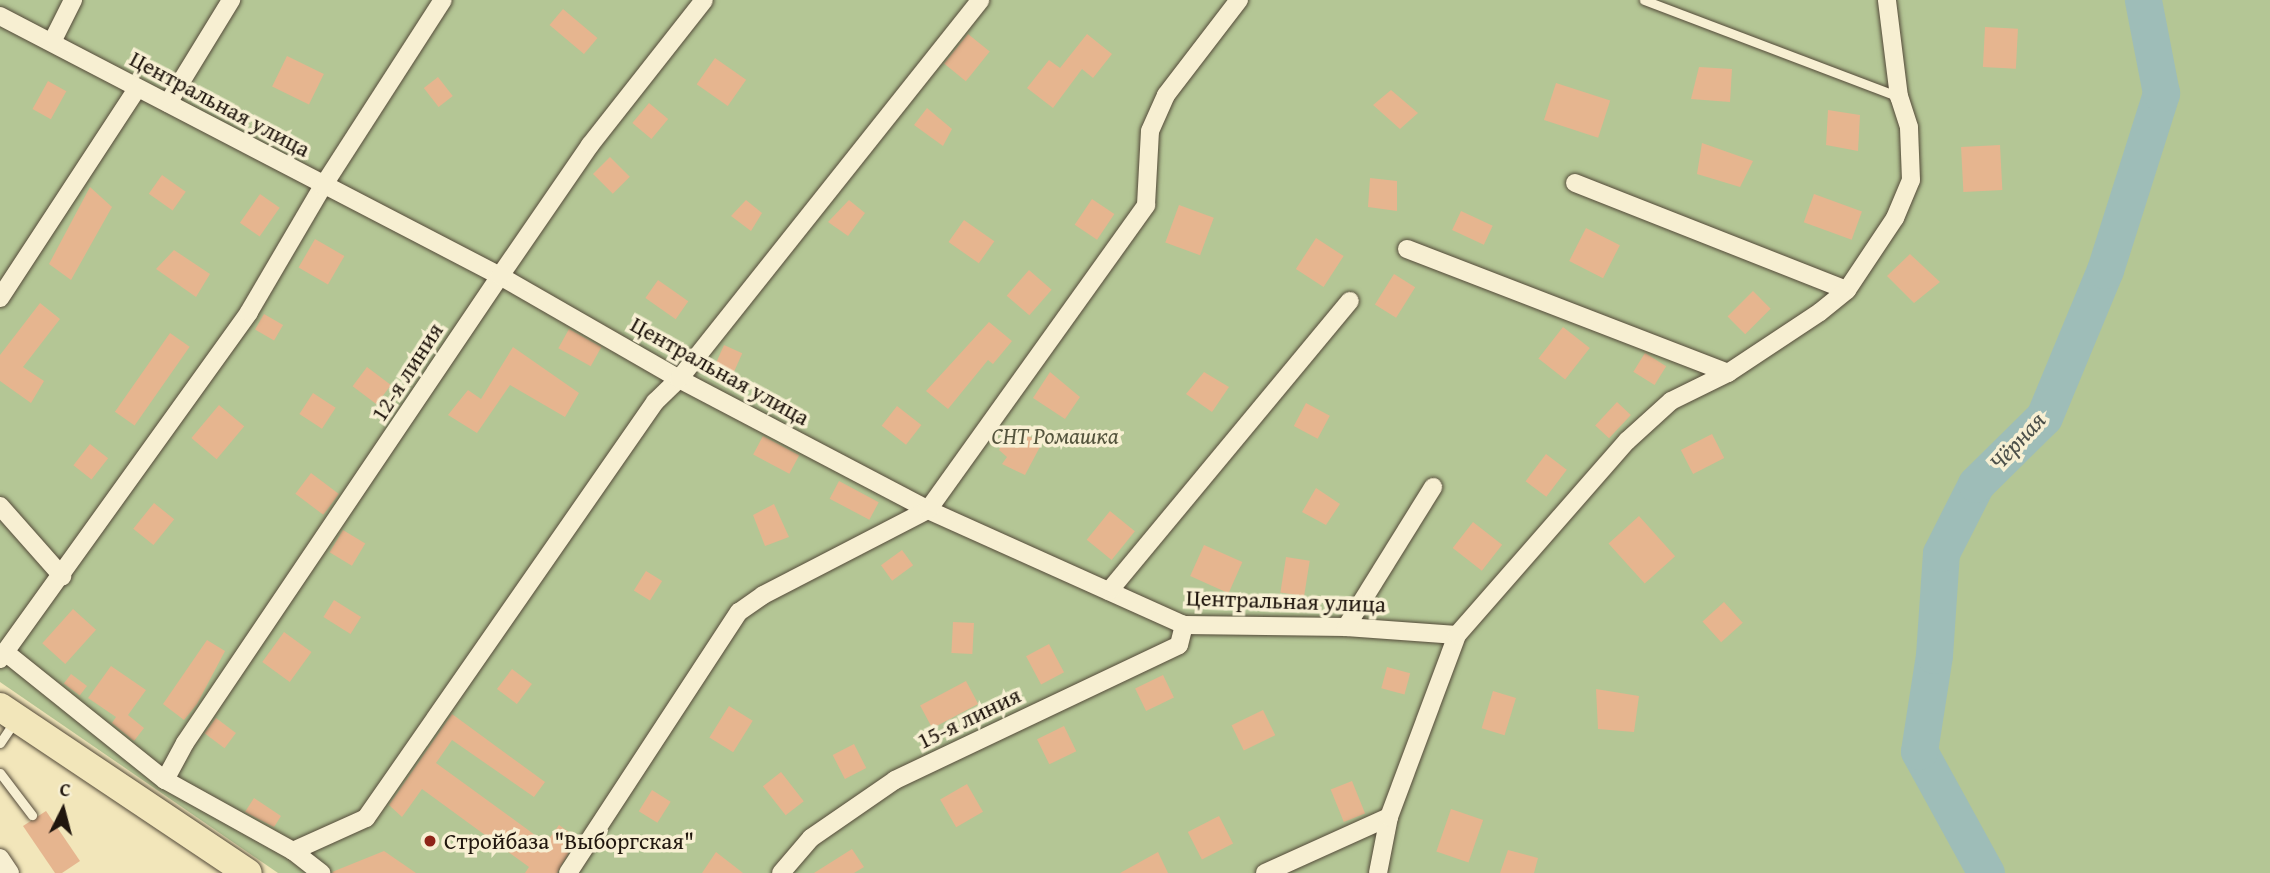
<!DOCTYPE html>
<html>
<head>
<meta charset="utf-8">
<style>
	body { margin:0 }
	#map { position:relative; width:2270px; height:873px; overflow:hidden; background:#f2e6ba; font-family:"Gentium Book Plus",serif }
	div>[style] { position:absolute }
	.green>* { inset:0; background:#b4c695 }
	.river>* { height:37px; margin:-18.5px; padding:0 18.5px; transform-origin:18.5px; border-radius:18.5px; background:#9ebdb8 }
	.building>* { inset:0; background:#e6b58f; transform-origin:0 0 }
	.roads { filter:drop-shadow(0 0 2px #544a39) drop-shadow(0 0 2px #544a39) }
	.lane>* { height:9px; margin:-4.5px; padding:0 4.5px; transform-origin:4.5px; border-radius:4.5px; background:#f7efd2 }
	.street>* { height:18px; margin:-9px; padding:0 9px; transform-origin:9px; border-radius:9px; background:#f7efd2 }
	.primary>* { height:28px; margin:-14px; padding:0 14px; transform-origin:14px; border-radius:14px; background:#f2e6ba }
	.dots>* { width:19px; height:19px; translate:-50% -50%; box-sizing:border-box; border:4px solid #f7efd2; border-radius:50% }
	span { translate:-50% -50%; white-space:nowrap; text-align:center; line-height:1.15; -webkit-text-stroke:7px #f7efd2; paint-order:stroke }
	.street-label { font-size:23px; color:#20160e }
	.park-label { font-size:23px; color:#54543d; font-style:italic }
	.poi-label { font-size:23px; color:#20160e }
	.left { translate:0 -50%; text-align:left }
	.water-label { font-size:24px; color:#4c504a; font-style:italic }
	.north { position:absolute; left:28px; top:775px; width:70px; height:70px; -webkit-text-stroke:5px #f7efd2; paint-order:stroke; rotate:6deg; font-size:19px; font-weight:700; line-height:28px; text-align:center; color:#20160e }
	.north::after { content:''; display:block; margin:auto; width:24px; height:32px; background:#20160e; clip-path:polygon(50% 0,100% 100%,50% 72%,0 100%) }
</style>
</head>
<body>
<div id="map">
	<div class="green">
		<div style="clip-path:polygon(0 0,2270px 0,2270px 873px,278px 873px,0 682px)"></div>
	</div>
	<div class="river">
		<div style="left:1986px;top:873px;width:139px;rotate:-118.8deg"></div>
		<div style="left:1919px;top:751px;width:97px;rotate:-81.1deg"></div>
		<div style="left:1934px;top:655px;width:102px;rotate:-86.1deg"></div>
		<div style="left:1941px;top:553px;width:77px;rotate:-63.1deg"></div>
		<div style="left:1976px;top:484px;width:95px;rotate:-44.6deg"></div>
		<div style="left:2044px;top:417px;width:159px;rotate:-67.5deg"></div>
		<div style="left:2105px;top:270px;width:186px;rotate:-72.4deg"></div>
		<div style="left:2161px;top:93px;width:95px;rotate:-101deg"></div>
	</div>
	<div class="building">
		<div style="left:563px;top:9px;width:45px;height:21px;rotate:40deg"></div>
		<div style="left:1985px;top:27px;width:33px;height:40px;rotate:3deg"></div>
		<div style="left:968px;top:34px;width:28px;height:38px;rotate:39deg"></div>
		<div style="clip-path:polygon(1087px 34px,1112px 54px,1093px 78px,1082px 69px,1053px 108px,1027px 88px,1049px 60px,1060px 68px)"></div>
		<div style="left:287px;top:56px;width:41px;height:34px;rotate:26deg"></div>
		<div style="left:715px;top:58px;width:38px;height:32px;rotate:35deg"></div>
		<div style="clip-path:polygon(1699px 67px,1732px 69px,1730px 102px,1691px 99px)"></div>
		<div style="left:438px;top:77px;width:24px;height:18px;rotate:52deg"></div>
		<div style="left:48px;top:81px;width:21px;height:32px;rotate:29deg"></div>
		<div style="left:1556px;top:83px;width:57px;height:39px;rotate:18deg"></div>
		<div style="clip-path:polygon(1391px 90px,1418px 113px,1400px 129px,1373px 105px)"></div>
		<div style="left:649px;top:103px;width:25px;height:26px;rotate:40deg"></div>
		<div style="clip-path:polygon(927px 108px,952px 129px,943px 146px,914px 125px)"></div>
		<div style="clip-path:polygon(1828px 110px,1860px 115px,1858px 151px,1826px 145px)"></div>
		<div style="clip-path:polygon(1702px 143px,1753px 161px,1740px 187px,1697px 174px)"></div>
		<div style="left:2000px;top:145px;width:45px;height:39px;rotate:87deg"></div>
		<div style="left:610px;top:157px;width:28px;height:24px;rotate:45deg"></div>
		<div style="left:162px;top:175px;width:29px;height:23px;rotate:35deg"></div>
		<div style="clip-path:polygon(1370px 178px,1397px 181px,1397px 211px,1368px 207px)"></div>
		<div style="clip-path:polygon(90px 187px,112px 207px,71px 280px,49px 264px)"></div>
		<div style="left:260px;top:194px;width:24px;height:35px;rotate:35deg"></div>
		<div style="left:1814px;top:194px;width:51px;height:30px;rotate:20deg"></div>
		<div style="left:1092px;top:199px;width:27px;height:31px;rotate:34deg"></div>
		<div style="clip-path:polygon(746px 200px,762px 213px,751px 231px,731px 216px)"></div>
		<div style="clip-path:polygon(849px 200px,865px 213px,848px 236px,828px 222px)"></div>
		<div style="left:1179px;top:205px;width:37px;height:40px;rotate:20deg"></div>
		<div style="left:1461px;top:211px;width:35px;height:21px;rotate:25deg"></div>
		<div style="left:964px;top:220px;width:37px;height:27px;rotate:35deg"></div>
		<div style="left:1586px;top:228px;width:38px;height:37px;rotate:27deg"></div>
		<div style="left:1316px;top:238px;width:33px;height:37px;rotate:33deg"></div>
		<div style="left:315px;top:239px;width:34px;height:33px;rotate:30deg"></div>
		<div style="clip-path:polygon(174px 250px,210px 274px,196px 297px,156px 269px)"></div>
		<div style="clip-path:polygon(1910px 254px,1940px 282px,1914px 303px,1887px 276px)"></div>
		<div style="left:1029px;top:270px;width:30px;height:34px;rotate:41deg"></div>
		<div style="left:1394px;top:274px;width:25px;height:36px;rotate:32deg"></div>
		<div style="left:658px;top:280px;width:37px;height:22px;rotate:35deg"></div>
		<div style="left:1753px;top:291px;width:25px;height:36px;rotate:45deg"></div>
		<div style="clip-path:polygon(40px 303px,60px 319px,23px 367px,44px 381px,31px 403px,0 381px,0 355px)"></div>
		<div style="left:264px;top:314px;width:22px;height:18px;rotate:30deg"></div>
		<div style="clip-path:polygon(989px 322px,1012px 341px,993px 364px,988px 360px,948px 409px,926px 391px)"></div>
		<div style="left:1563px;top:327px;width:34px;height:40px;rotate:38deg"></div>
		<div style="left:569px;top:329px;width:37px;height:22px;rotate:29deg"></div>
		<div style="left:170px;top:333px;width:24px;height:96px;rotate:35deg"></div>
		<div style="left:724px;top:345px;width:20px;height:30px;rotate:24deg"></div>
		<div style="clip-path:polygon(513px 347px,579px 393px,565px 417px,510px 385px,477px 433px,448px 415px,468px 390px,481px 399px)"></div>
		<div style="left:1645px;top:353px;width:25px;height:22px;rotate:32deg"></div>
		<div style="left:367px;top:367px;width:30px;height:24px;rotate:37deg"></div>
		<div style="clip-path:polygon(1050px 372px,1080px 397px,1065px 419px,1033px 398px)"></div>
		<div style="clip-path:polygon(1204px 372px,1229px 387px,1212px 412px,1186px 394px)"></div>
		<div style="left:313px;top:393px;width:27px;height:25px;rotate:33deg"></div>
		<div style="left:1617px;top:402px;width:19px;height:32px;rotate:43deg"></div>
		<div style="left:1306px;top:403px;width:27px;height:26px;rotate:28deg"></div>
		<div style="left:219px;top:405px;width:33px;height:43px;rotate:40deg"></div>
		<div style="left:897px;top:406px;width:31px;height:25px;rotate:38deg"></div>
		<div style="clip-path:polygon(1011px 427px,1042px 443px,1025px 475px,1002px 464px,1007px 457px,999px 450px)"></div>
		<div style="left:1712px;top:434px;width:27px;height:35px;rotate:63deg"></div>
		<div style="left:763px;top:436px;width:41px;height:21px;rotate:28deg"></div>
		<div style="left:90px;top:444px;width:23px;height:27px;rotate:38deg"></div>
		<div style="left:1546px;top:454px;width:26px;height:34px;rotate:37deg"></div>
		<div style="left:311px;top:473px;width:35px;height:26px;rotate:37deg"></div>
		<div style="left:839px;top:481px;width:45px;height:20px;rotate:28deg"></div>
		<div style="clip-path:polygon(1316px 488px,1340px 504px,1326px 525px,1302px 512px)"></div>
		<div style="left:154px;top:503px;width:26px;height:33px;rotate:39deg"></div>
		<div style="clip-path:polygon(774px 504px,789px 537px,765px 546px,753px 515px)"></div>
		<div style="left:1110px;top:511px;width:32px;height:37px;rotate:39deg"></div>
		<div style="left:1639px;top:516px;width:54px;height:41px;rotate:48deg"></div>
		<div style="left:1473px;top:522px;width:37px;height:33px;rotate:38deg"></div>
		<div style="left:343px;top:530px;width:26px;height:26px;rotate:31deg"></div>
		<div style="left:1204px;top:545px;width:42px;height:34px;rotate:24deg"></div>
		<div style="left:902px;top:550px;width:19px;height:26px;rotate:54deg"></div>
		<div style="left:1286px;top:557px;width:24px;height:36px;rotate:9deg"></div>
		<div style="left:646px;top:571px;width:19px;height:23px;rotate:32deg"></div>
		<div style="left:334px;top:600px;width:32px;height:20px;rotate:32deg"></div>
		<div style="left:1724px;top:602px;width:28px;height:29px;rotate:48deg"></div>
		<div style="left:73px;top:609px;width:31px;height:46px;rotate:42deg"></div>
		<div style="left:953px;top:622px;width:21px;height:31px;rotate:3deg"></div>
		<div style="left:284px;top:632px;width:34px;height:37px;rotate:36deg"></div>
		<div style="clip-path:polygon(207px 640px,225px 651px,197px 704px,184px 720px,163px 704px)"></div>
		<div style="left:1049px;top:644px;width:32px;height:26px;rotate:62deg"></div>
		<div style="clip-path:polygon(111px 666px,146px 690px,128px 715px,144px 728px,134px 741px,112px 723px,116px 717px,88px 698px)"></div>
		<div style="left:1387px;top:667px;width:24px;height:22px;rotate:15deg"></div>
		<div style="left:512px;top:669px;width:25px;height:25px;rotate:37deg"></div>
		<div style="left:71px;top:674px;width:20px;height:12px;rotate:37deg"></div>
		<div style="left:1163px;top:675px;width:25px;height:31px;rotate:64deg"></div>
		<div style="left:966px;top:681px;width:26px;height:52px;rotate:62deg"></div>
		<div style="clip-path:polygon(1596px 689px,1639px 696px,1634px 732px,1598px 729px)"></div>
		<div style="left:1493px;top:691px;width:24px;height:39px;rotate:17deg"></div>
		<div style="left:729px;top:706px;width:28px;height:37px;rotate:32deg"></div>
		<div style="left:1263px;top:710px;width:28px;height:35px;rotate:64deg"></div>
		<div style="clip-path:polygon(452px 714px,545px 782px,534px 797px,452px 740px,436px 763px,546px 843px,559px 825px,577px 838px,557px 873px,525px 873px,529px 867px,422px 789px,402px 817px,389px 805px)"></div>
		<div style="left:216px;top:718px;width:25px;height:19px;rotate:37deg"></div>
		<div style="left:1064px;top:726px;width:28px;height:30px;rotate:64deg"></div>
		<div style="left:854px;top:744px;width:27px;height:24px;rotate:63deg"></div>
		<div style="left:781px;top:772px;width:37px;height:23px;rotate:52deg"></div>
		<div style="left:1352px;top:781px;width:35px;height:23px;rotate:68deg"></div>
		<div style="left:967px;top:784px;width:32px;height:31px;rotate:60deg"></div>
		<div style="left:652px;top:790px;width:22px;height:25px;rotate:32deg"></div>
		<div style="clip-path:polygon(254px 798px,281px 816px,274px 827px,245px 812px)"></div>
		<div style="left:1451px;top:809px;width:34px;height:45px;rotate:19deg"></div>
		<div style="clip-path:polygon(46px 811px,80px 861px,62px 873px,55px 873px,23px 826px)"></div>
		<div style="left:1219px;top:816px;width:31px;height:35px;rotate:63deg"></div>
		<div style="clip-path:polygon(852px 849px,864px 867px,854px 873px,814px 873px)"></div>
		<div style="clip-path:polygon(1508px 850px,1538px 858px,1534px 873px,1500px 873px)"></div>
		<div style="clip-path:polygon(384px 851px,416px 873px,333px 873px,332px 872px)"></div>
		<div style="clip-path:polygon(716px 852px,743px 873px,702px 873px)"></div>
		<div style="clip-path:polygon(1158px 852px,1168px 873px,1120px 873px)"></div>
	</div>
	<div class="roads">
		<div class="lane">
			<div style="left:1644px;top:0;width:273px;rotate:20.8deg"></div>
			<div style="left:0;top:743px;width:27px;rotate:-56deg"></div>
			<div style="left:0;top:773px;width:53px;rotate:52.7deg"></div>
		</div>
		<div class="street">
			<div style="left:0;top:16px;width:564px;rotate:27.47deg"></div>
			<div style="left:500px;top:276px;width:207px;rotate:29.9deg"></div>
			<div style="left:679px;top:379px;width:281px;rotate:27.7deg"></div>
			<div style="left:928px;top:510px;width:281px;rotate:24.2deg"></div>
			<div style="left:1184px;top:625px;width:162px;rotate:0.7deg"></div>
			<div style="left:1346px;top:627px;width:111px;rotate:4.1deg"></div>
			<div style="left:52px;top:42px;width:47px;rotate:-63.4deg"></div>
			<div style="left:168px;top:103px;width:121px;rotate:-58.5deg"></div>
			<div style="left:1575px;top:183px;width:292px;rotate:21.5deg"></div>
			<div style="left:1407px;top:249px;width:344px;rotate:21.1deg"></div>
			<div style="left:0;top:298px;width:250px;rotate:-56.8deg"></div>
			<div style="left:0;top:506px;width:94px;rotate:48.5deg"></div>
			<div style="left:1109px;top:591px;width:377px;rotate:-50.3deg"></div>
			<div style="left:1346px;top:627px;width:165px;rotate:-58.1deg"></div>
			<div style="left:5px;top:652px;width:205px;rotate:38.7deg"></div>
			<div style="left:165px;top:780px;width:146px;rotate:29deg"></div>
			<div style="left:293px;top:851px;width:36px;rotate:38deg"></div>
			<div style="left:0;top:659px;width:427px;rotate:-54.3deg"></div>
			<div style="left:249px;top:312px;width:146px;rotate:-59.6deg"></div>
			<div style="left:323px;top:186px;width:221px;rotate:-57.2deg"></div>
			<div style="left:165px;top:780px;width:42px;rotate:-61.6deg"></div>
			<div style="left:185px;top:743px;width:563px;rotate:-56deg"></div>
			<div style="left:500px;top:276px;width:159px;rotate:-55.5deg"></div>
			<div style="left:590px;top:145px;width:184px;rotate:-51.8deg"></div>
			<div style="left:293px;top:851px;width:80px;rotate:-24.3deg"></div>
			<div style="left:366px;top:818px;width:507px;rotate:-55.21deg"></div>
			<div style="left:655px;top:402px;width:33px;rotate:-44deg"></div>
			<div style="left:679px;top:379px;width:484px;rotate:-51.5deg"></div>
			<div style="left:0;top:858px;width:18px;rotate:56deg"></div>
			<div style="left:568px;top:873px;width:312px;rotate:-56.8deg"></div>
			<div style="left:739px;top:612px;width:29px;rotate:-35deg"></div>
			<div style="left:763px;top:595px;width:186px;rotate:-27.3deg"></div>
			<div style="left:928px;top:510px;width:375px;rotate:-54.4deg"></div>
			<div style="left:1146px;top:205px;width:74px;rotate:-86.9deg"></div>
			<div style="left:1150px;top:131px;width:39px;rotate:-66deg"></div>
			<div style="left:1166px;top:95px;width:120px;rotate:-52.5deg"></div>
			<div style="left:781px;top:873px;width:46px;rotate:-49.4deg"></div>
			<div style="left:811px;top:838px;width:102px;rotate:-34.6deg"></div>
			<div style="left:895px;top:780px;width:314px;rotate:-25.4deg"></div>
			<div style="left:1179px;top:645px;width:21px;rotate:-76deg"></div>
			<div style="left:1265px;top:873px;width:136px;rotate:-24.3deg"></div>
			<div style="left:1378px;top:873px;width:57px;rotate:-78.9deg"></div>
			<div style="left:1389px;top:817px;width:194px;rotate:-69.5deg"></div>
			<div style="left:1457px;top:635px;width:258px;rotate:-48.8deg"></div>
			<div style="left:1627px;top:441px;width:59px;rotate:-42.3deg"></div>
			<div style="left:1671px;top:401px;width:64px;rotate:-26.2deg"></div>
			<div style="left:1728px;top:373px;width:110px;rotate:-33.5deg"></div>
			<div style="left:1820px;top:312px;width:35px;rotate:-39deg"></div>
			<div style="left:1847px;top:290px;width:87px;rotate:-56.3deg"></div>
			<div style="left:1895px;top:218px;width:41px;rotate:-67.2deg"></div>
			<div style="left:1911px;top:180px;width:53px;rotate:-92.2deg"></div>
			<div style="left:1909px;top:127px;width:32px;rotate:-108deg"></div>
			<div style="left:1899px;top:97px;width:98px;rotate:-97.1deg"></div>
		</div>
		<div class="primary">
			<div style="left:0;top:707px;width:298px;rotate:33.8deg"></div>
		</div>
	</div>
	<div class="dots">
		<div style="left:430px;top:841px;background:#8f2418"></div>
	</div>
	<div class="street-label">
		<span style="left:220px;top:104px;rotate:28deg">Центральная улица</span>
		<span style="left:720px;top:371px;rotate:29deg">Центральная улица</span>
		<span style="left:407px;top:372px;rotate:-57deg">12-я линия</span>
		<span style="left:1286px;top:601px;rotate:2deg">Центральная улица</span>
		<span style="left:969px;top:718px;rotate:-26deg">15-я линия</span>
	</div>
	<div class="park-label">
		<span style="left:1055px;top:436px">СНТ Ромашка</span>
	</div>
	<div class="poi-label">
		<span class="left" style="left:444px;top:841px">Стройбаза "Выборгская"</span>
	</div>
	<div class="water-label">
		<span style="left:2017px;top:441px;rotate:-47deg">Чёрная</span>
	</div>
	<div class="north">С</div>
</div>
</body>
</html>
